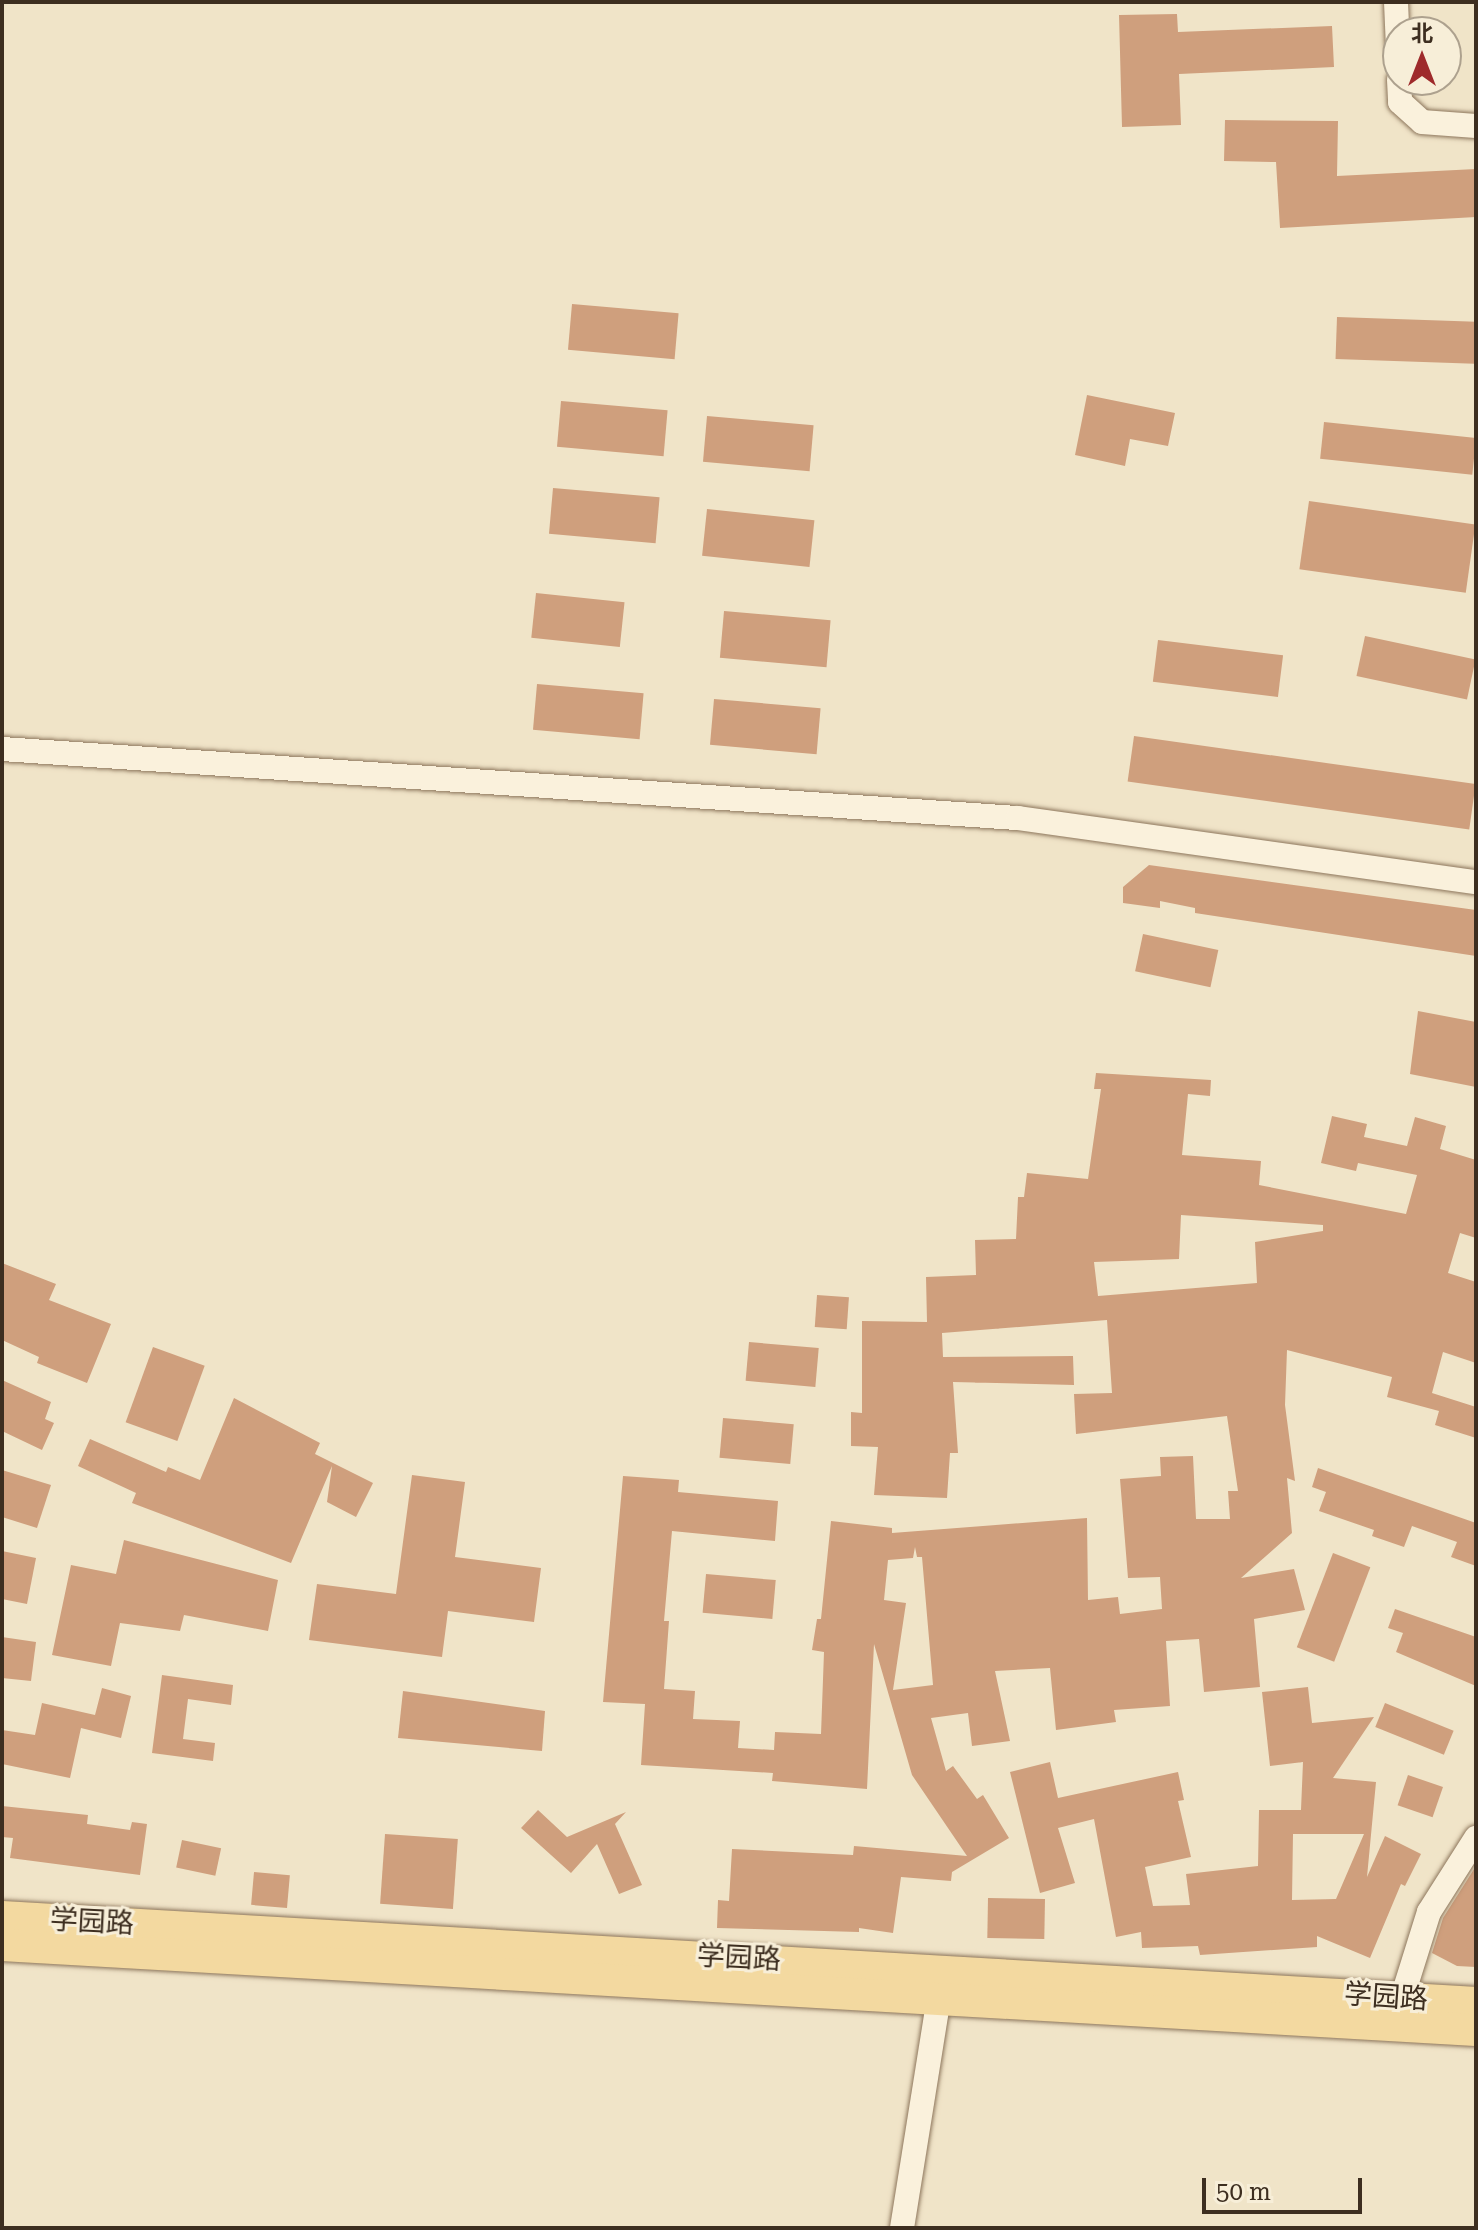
<!DOCTYPE html>
<html>
<head>
<meta charset="utf-8">
<style>
	body { margin:0 }
	#map { position:relative; width:1478px; height:2230px; overflow:hidden; background:#f0e4c8; font-family:"Roboto Serif","Noto Sans SC",serif }
	div>[style] { position:absolute }
	.building>* { inset:0; background:#cf9f7d; transform-origin:0 0 }
	.roads { filter:drop-shadow(0 0 2px #8d765c) drop-shadow(0 0 2px #8d765c) }
	.minor>* { height:24px; margin:-12px; padding:0 12px; transform-origin:12px; border-radius:12px; background:#faf1dc }
	.major>* { height:32px; margin:-16px; padding:0 16px; transform-origin:16px; border-radius:16px; background:#f3d9a0 }
	span { translate:-50% -50%; white-space:nowrap; text-align:center; line-height:1.15; -webkit-text-stroke:6px #f7eed8; paint-order:stroke }
	.street-label { font-size:28px; color:#3d2e20 }
	.frame { position:absolute; inset:0; border:4px solid #3d2e20; pointer-events:none }
	.north { position:absolute; left:1382px; top:16px; width:80px; height:80px; box-sizing:border-box; background:#f7eed8; border:2px solid #ada18e; border-radius:50%; rotate:0deg; font-size:22px; font-weight:700; line-height:32px; text-align:center; color:#3d2e20 }
	.north::after { content:''; display:block; margin:auto; width:28px; height:36px; background:#9e2a2b; clip-path:polygon(50% 0,100% 100%,50% 72%,0 100%) }
	.scale { position:absolute; left:1202px; top:2178px; width:160px; height:36px; box-sizing:border-box; border:4px solid #3d2e20; border-top:0; padding-left:10px; font-size:24px; line-height:28px; white-space:nowrap; color:#3d2e20; -webkit-text-stroke:6px #f7eed8; paint-order:stroke }
</style>
</head>
<body>
<div id="map">
	<div class="building">
		<div style="clip-path:polygon(1177px 14px,1178px 32px,1332px 26px,1334px 67px,1179px 74px,1181px 125px,1122px 127px,1119px 15px)"></div>
		<div style="clip-path:polygon(1225px 120px,1338px 121px,1337px 176px,1476px 169px,1476px 217px,1280px 228px,1276px 162px,1224px 161px)"></div>
		<div style="left:572px;top:304px;width:107px;height:46px;rotate:5deg"></div>
		<div style="left:1337px;top:317px;width:139px;height:42px;rotate:2deg"></div>
		<div style="clip-path:polygon(1087px 395px,1175px 413px,1168px 446px,1130px 439px,1125px 466px,1075px 455px)"></div>
		<div style="left:561px;top:401px;width:107px;height:46px;rotate:5deg"></div>
		<div style="left:707px;top:416px;width:107px;height:46px;rotate:5deg"></div>
		<div style="left:1324px;top:422px;width:153px;height:37px;rotate:6deg"></div>
		<div style="left:553px;top:488px;width:107px;height:46px;rotate:5deg"></div>
		<div style="left:1309px;top:501px;width:168px;height:69px;rotate:8deg"></div>
		<div style="left:707px;top:509px;width:108px;height:47px;rotate:6deg"></div>
		<div style="left:536px;top:593px;width:89px;height:45px;rotate:6deg"></div>
		<div style="left:724px;top:611px;width:107px;height:47px;rotate:5deg"></div>
		<div style="left:1365px;top:636px;width:113px;height:41px;rotate:12deg"></div>
		<div style="left:1158px;top:640px;width:126px;height:42px;rotate:7deg"></div>
		<div style="left:537px;top:684px;width:107px;height:46px;rotate:5deg"></div>
		<div style="left:714px;top:699px;width:107px;height:46px;rotate:5deg"></div>
		<div style="left:1134px;top:736px;width:345px;height:46px;rotate:8deg"></div>
		<div style="clip-path:polygon(1149px 865px,1476px 910px,1476px 956px,1195px 913px,1195px 908px,1160px 901px,1160px 908px,1123px 903px,1123px 887px)"></div>
		<div style="left:1143px;top:934px;width:77px;height:38px;rotate:12deg"></div>
		<div style="clip-path:polygon(1418px 1011px,1476px 1022px,1476px 1087px,1410px 1074px)"></div>
		<div style="clip-path:polygon(evenodd,1096px 1073px,1211px 1080px,1210px 1096px,1188px 1094px,1182px 1155px,1261px 1161px,1259px 1185px,1406px 1214px,1417px 1175px,1358px 1163px,1356px 1171px,1321px 1163px,1332px 1116px,1367px 1124px,1364px 1137px,1407px 1146px,1415px 1117px,1446px 1126px,1440px 1149px,1476px 1160px,1476px 1238px,1460px 1233px,1448px 1273px,1476px 1282px,1476px 1363px,1443px 1352px,1432px 1393px,1476px 1407px,1476px 1438px,1435px 1425px,1439px 1411px,1387px 1397px,1392px 1377px,1287px 1350px,1285px 1405px,1295px 1481px,1287px 1478px,1292px 1533px,1241px 1578px,1294px 1569px,1305px 1610px,1254px 1619px,1260px 1687px,1204px 1692px,1199px 1639px,1166px 1641px,1170px 1706px,1114px 1710px,1116px 1722px,1056px 1730px,1050px 1668px,995px 1671px,1010px 1741px,972px 1746px,968px 1713px,931px 1718px,946px 1771px,953px 1766px,977px 1799px,983px 1795px,1009px 1838px,952px 1872px,951px 1881px,901px 1877px,893px 1933px,859px 1928px,859px 1932px,717px 1928px,718px 1900px,729px 1901px,732px 1849px,853px 1855px,854px 1846px,967px 1856px,912px 1775px,874px 1644px,867px 1789px,772px 1781px,773px 1773px,641px 1765px,645px 1704px,603px 1702px,623px 1476px,679px 1480px,678px 1492px,778px 1501px,775px 1541px,672px 1531px,664px 1621px,669px 1621px,664px 1689px,695px 1691px,693px 1719px,740px 1721px,738px 1748px,774px 1750px,775px 1732px,821px 1734px,824px 1652px,812px 1650px,817px 1619px,821px 1619px,831px 1521px,892px 1528px,892px 1533px,1087px 1518px,1088px 1600px,1118px 1597px,1120px 1614px,1162px 1609px,1160px 1577px,1128px 1578px,1120px 1479px,1161px 1476px,1160px 1457px,1193px 1456px,1196px 1519px,1230px 1519px,1228px 1491px,1238px 1491px,1227px 1416px,1076px 1434px,1074px 1394px,1112px 1393px,1107px 1320px,942px 1333px,943px 1357px,1073px 1356px,1074px 1385px,953px 1382px,958px 1453px,950px 1453px,947px 1498px,874px 1495px,878px 1447px,851px 1446px,851px 1412px,862px 1413px,862px 1321px,927px 1322px,926px 1277px,976px 1275px,975px 1240px,1016px 1239px,1018px 1197px,1024px 1197px,1027px 1173px,1088px 1179px,1101px 1089px,1094px 1089px,1096px 1073px,1181px 1215px,1323px 1225px,1323px 1231px,1255px 1242px,1257px 1283px,1098px 1296px,1094px 1262px,1179px 1259px,1181px 1215px,1096px 1073px,915px 1547px,917px 1557px,922px 1557px,933px 1685px,893px 1690px,906px 1603px,884px 1600px,888px 1560px,913px 1558px,915px 1547px)"></div>
		<div style="clip-path:polygon(2px 1263px,56px 1284px,49px 1300px,111px 1324px,87px 1383px,37px 1363px,39px 1357px,2px 1340px)"></div>
		<div style="left:817px;top:1295px;width:32px;height:32px;rotate:4deg"></div>
		<div style="left:749px;top:1342px;width:70px;height:39px;rotate:5deg"></div>
		<div style="left:153px;top:1347px;width:55px;height:80px;rotate:20deg"></div>
		<div style="clip-path:polygon(2px 1380px,51px 1402px,45px 1419px,54px 1423px,42px 1450px,2px 1431px)"></div>
		<div style="clip-path:polygon(234px 1398px,320px 1443px,315px 1454px,373px 1483px,356px 1517px,327px 1502px,332px 1466px,291px 1563px,132px 1503px,136px 1493px,78px 1466px,90px 1439px,166px 1472px,168px 1467px,200px 1480px)"></div>
		<div style="left:723px;top:1418px;width:71px;height:40px;rotate:5deg"></div>
		<div style="clip-path:polygon(1318px 1468px,1476px 1523px,1476px 1566px,1451px 1557px,1457px 1542px,1412px 1526px,1404px 1547px,1372px 1536px,1374px 1530px,1319px 1511px,1326px 1492px,1312px 1487px)"></div>
		<div style="clip-path:polygon(2px 1470px,51px 1485px,37px 1528px,2px 1517px)"></div>
		<div style="clip-path:polygon(412px 1475px,465px 1482px,455px 1557px,541px 1568px,534px 1622px,448px 1611px,442px 1657px,309px 1640px,317px 1584px,396px 1594px)"></div>
		<div style="clip-path:polygon(124px 1540px,278px 1580px,268px 1631px,184px 1615px,180px 1631px,120px 1623px,111px 1666px,52px 1655px,71px 1565px,116px 1574px)"></div>
		<div style="clip-path:polygon(2px 1551px,36px 1558px,27px 1604px,2px 1599px)"></div>
		<div style="left:1333px;top:1553px;width:40px;height:101px;rotate:21deg"></div>
		<div style="left:706px;top:1574px;width:70px;height:39px;rotate:5deg"></div>
		<div style="clip-path:polygon(1395px 1609px,1476px 1637px,1476px 1686px,1396px 1652px,1403px 1633px,1388px 1628px)"></div>
		<div style="clip-path:polygon(2px 1637px,36px 1642px,31px 1681px,2px 1678px)"></div>
		<div style="clip-path:polygon(162px 1675px,233px 1685px,231px 1705px,188px 1699px,183px 1739px,215px 1743px,213px 1761px,152px 1753px)"></div>
		<div style="clip-path:polygon(evenodd,1308px 1687px,1312px 1723px,1374px 1717px,1333px 1778px,1376px 1782px,1367px 1877px,1385px 1836px,1421px 1854px,1405px 1886px,1401px 1884px,1370px 1958px,1317px 1936px,1317px 1947px,1200px 1955px,1198px 1946px,1142px 1948px,1141px 1932px,1116px 1937px,1094px 1819px,1058px 1828px,1075px 1883px,1040px 1893px,1010px 1772px,1050px 1762px,1058px 1798px,1178px 1772px,1184px 1800px,1178px 1801px,1191px 1857px,1145px 1867px,1153px 1906px,1190px 1905px,1186px 1874px,1258px 1866px,1259px 1810px,1301px 1810px,1303px 1762px,1270px 1766px,1262px 1692px,1308px 1687px,1293px 1834px,1364px 1834px,1336px 1899px,1292px 1900px,1293px 1834px)"></div>
		<div style="clip-path:polygon(102px 1688px,131px 1696px,121px 1738px,81px 1728px,70px 1778px,2px 1764px,2px 1730px,35px 1735px,42px 1703px,95px 1715px)"></div>
		<div style="clip-path:polygon(403px 1691px,545px 1711px,542px 1751px,398px 1738px)"></div>
		<div style="left:1385px;top:1703px;width:74px;height:26px;rotate:22deg"></div>
		<div style="left:1408px;top:1775px;width:37px;height:32px;rotate:19deg"></div>
		<div style="clip-path:polygon(2px 1806px,88px 1815px,87px 1824px,130px 1830px,132px 1822px,147px 1824px,140px 1875px,10px 1858px,13px 1838px,2px 1837px)"></div>
		<div style="clip-path:polygon(538px 1810px,567px 1837px,626px 1812px,615px 1824px,642px 1885px,619px 1894px,597px 1844px,571px 1873px,521px 1828px)"></div>
		<div style="left:385px;top:1834px;width:73px;height:70px;rotate:4deg"></div>
		<div style="left:182px;top:1840px;width:40px;height:28px;rotate:12deg"></div>
		<div style="clip-path:polygon(1476px 1866px,1476px 1967px,1457px 1966px,1432px 1953px,1443px 1918px)"></div>
		<div style="left:254px;top:1872px;width:36px;height:33px;rotate:5deg"></div>
		<div style="left:988px;top:1898px;width:57px;height:40px;rotate:1deg"></div>
	</div>
	<div class="roads">
		<div class="minor">
			<div style="left:1396px;top:2px;width:46px;rotate:87.5deg"></div>
			<div style="left:1399px;top:80px;width:22px;rotate:87deg"></div>
			<div style="left:1400px;top:102px;width:30px;rotate:42deg"></div>
			<div style="left:1422px;top:122px;width:54px;rotate:4.2deg"></div>
			<div style="left:2px;top:749px;width:1018px;rotate:3.89deg"></div>
			<div style="left:1018px;top:818px;width:462px;rotate:8deg"></div>
			<div style="left:1402px;top:1998px;width:90px;rotate:-72.6deg"></div>
			<div style="left:1429px;top:1912px;width:88px;rotate:-57.6deg"></div>
			<div style="left:902px;top:2228px;width:235px;rotate:-80.9deg"></div>
		</div>
		<div class="major">
			<div style="left:2px;top:1917px;width:1477px;rotate:3.34deg"></div>
			<div style="left:2px;top:1945px;width:1476px;rotate:3.3deg"></div>
		</div>
	</div>
	<div class="street-label">
		<span style="left:92px;top:1922px;rotate:3deg">学园路</span>
		<span style="left:739px;top:1958px;rotate:3deg">学园路</span>
		<span style="left:1386px;top:1997px;rotate:4deg">学园路</span>
	</div>
	<div class="frame"></div>
	<div class="north">北</div>
	<div class="scale">50 m</div>
</div>
</body>
</html>
